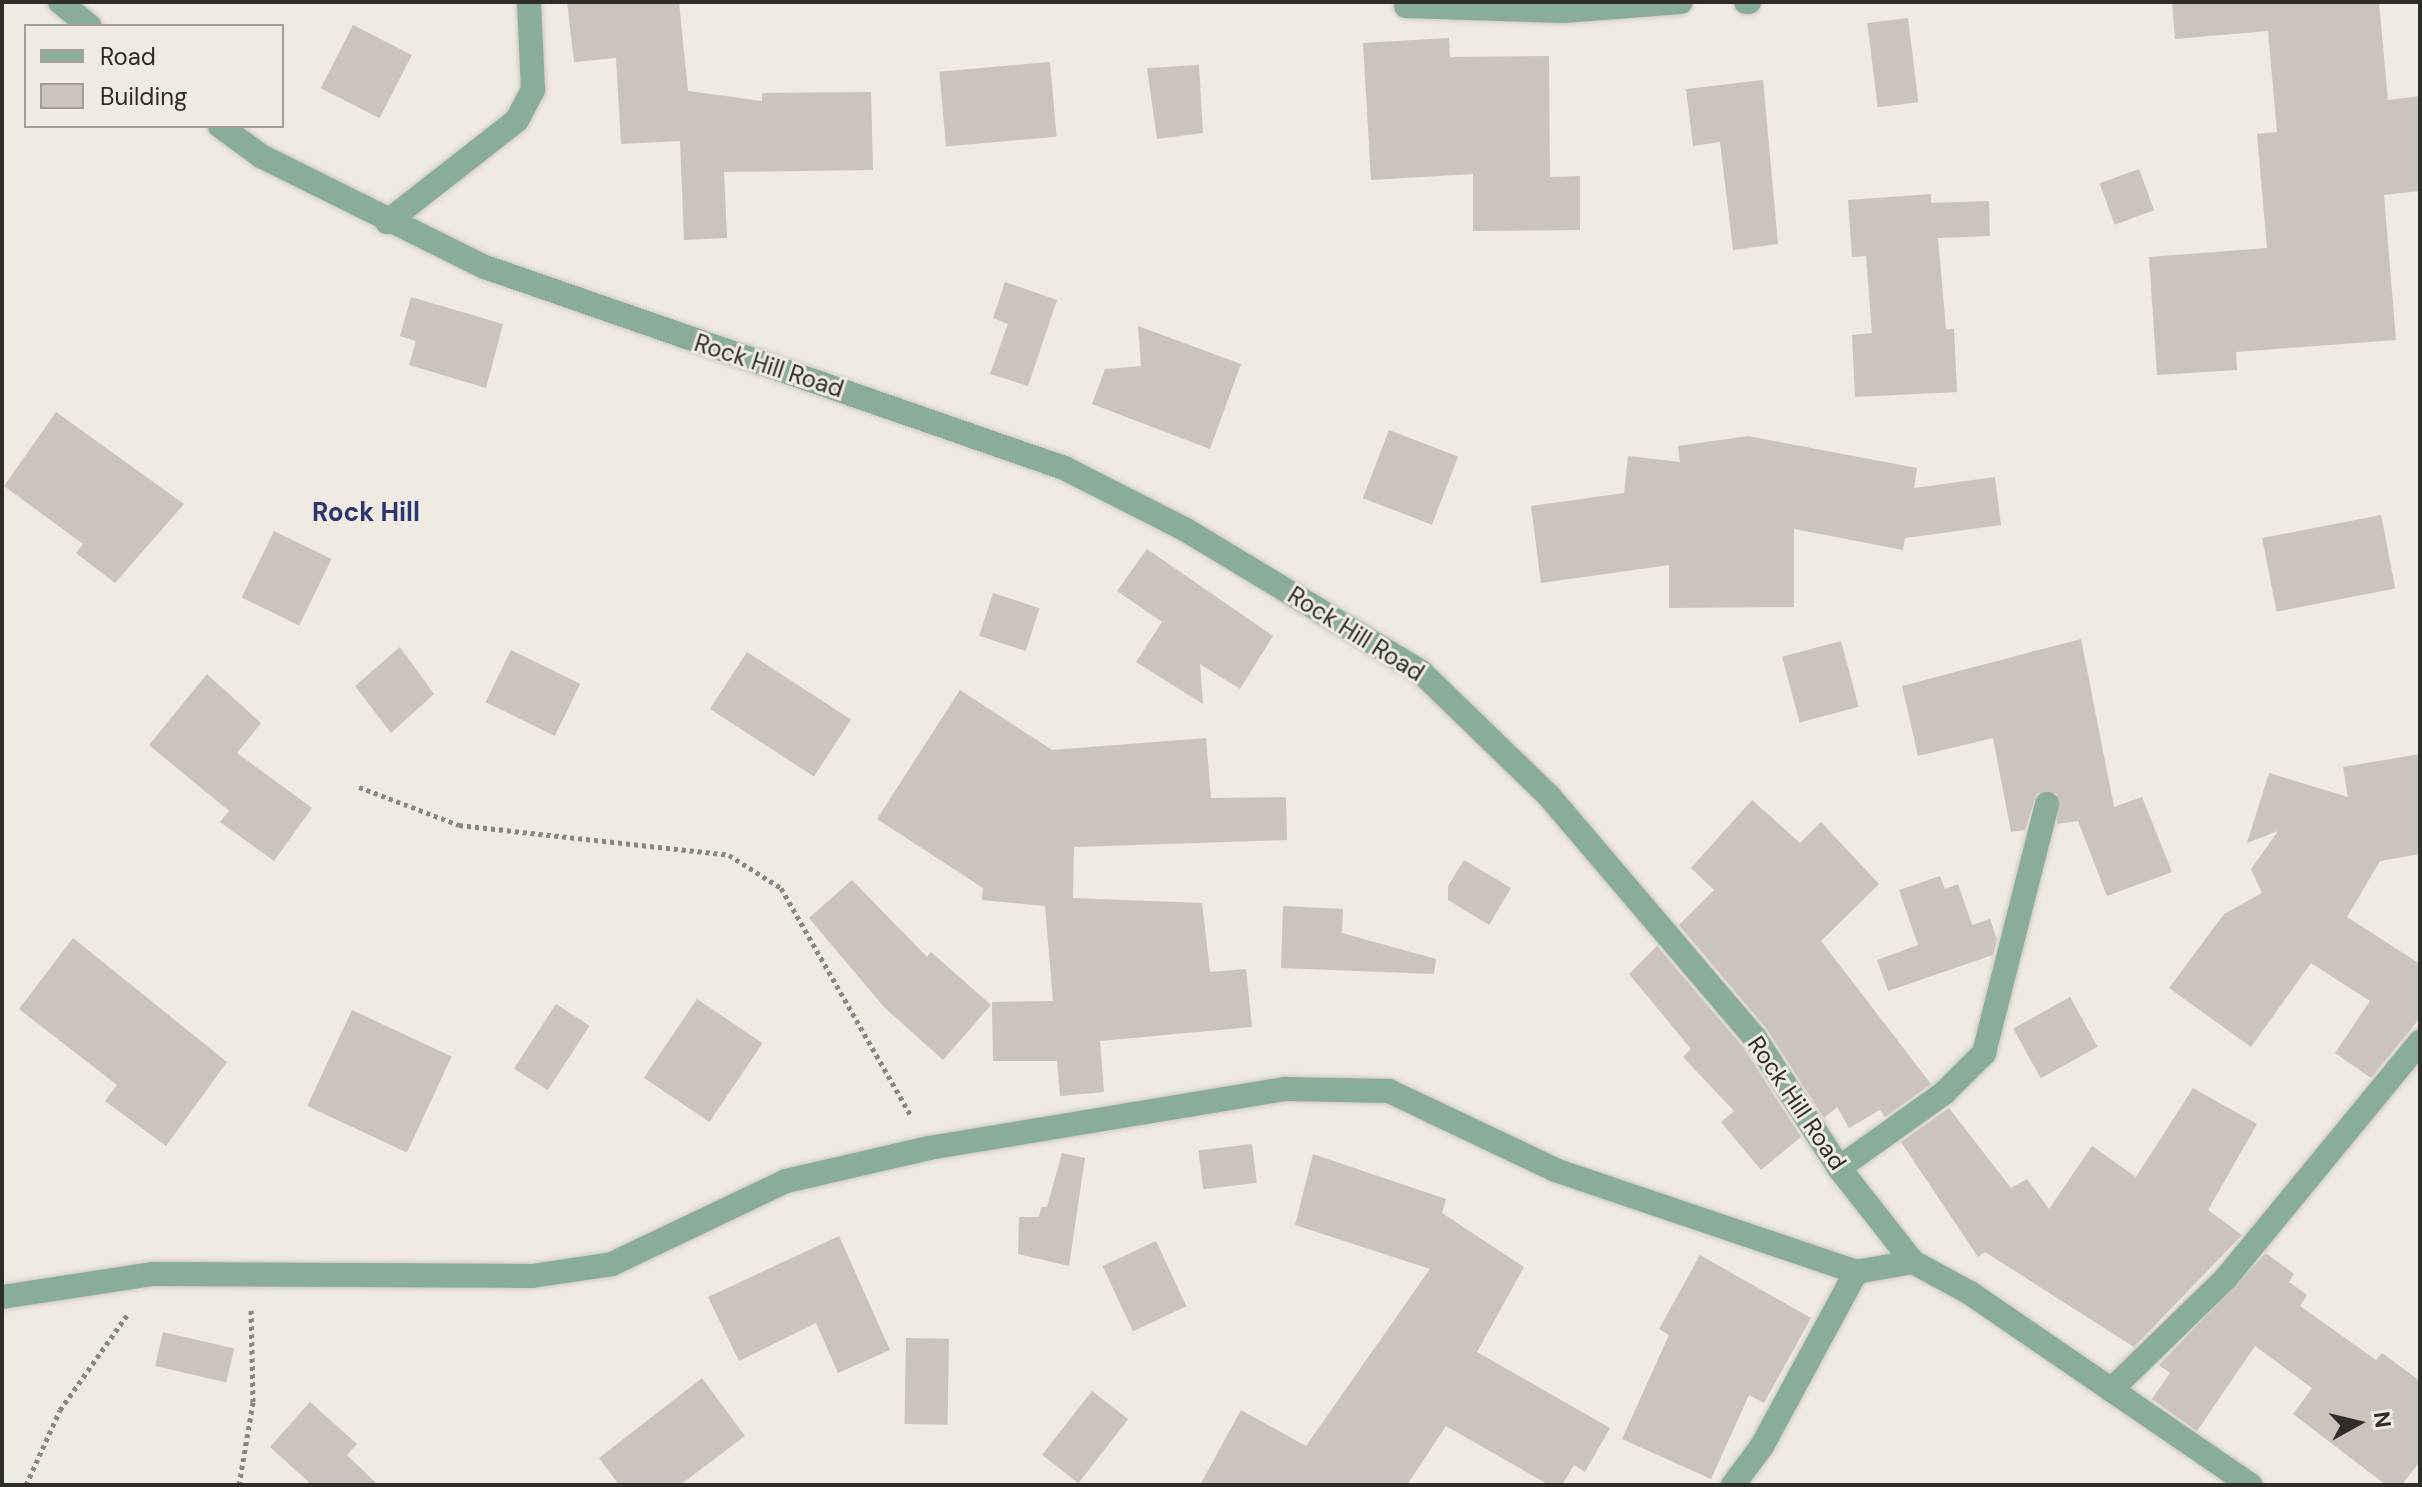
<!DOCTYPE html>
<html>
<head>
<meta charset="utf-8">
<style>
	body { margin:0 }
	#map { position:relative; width:2422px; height:1487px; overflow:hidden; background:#efeae2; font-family:"DM Sans",sans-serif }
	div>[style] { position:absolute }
	.building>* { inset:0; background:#cbc3bd; transform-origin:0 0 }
	.path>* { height:5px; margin-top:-2.5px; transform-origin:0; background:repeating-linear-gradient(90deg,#8a8782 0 4px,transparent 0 8px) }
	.roads { filter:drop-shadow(0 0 2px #ccc8c1) drop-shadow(0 0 2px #ccc8c1) }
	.minor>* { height:24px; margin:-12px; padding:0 12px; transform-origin:12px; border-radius:12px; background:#8aac9a }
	span { translate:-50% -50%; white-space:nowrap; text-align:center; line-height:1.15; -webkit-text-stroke:6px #efeae2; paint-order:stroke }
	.street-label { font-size:24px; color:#2f2d2a }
	.neighbourhood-label { font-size:26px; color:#2b356f; font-weight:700 }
	.frame { position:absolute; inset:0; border:4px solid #2f2d2a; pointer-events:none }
	.legend { position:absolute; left:24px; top:24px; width:260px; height:104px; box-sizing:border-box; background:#efeae2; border:2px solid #a29e98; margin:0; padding:10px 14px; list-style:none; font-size:24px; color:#2f2d2a }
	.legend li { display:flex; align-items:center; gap:16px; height:40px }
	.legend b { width:40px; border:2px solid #a29e98 }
	.north { position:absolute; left:2318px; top:1383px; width:80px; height:80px; -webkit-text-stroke:6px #efeae2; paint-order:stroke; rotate:82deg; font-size:22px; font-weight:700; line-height:32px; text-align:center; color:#2f2d2a }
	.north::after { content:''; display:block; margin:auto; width:28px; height:36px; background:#2f2d2a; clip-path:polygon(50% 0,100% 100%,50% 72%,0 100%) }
</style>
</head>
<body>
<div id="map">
	<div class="building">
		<div style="clip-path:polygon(567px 2px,679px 2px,688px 91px,762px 101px,762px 93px,871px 92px,873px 170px,724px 172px,727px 238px,684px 240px,680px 141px,621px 144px,616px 58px,574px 62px)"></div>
		<div style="clip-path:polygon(2172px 2px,2379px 2px,2388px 100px,2420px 96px,2420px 191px,2384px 195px,2396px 340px,2236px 352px,2237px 370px,2157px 375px,2149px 257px,2267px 248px,2257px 134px,2277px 132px,2268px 31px,2175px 39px)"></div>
		<div style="left:1908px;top:18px;width:85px;height:41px;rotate:83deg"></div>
		<div style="left:353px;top:25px;width:66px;height:71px;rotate:27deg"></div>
		<div style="clip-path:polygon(1449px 38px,1450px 57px,1549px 56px,1550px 177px,1580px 176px,1580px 230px,1473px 231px,1473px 174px,1371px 180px,1363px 43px)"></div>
		<div style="left:1050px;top:62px;width:75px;height:111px;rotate:85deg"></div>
		<div style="clip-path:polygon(1199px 65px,1203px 133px,1157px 139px,1147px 68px)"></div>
		<div style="clip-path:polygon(1763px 80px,1778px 244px,1733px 250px,1720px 142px,1693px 146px,1686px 89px)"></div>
		<div style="left:2139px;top:169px;width:44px;height:42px;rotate:70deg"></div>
		<div style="clip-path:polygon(1931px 194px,1931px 203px,1989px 201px,1990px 236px,1938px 238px,1946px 329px,1954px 329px,1957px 392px,1855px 397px,1852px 335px,1872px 333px,1866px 256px,1852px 257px,1848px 200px)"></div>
		<div style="clip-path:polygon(1005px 282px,1057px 300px,1028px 386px,990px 374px,1008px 324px,993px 318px)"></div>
		<div style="clip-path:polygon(411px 297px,503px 324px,486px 388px,409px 365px,416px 341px,400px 336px)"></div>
		<div style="clip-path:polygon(1138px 326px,1241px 364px,1210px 449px,1092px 404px,1105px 369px,1141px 366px)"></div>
		<div style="clip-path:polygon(56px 412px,184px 504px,115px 583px,76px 553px,83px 544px,4px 486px)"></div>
		<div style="left:1389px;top:430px;width:74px;height:73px;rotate:21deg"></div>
		<div style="clip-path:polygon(1748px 436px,1917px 468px,1914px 488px,1995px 477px,2001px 525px,1905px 538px,1903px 550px,1794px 529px,1794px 607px,1669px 608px,1669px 565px,1541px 583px,1531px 506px,1624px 493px,1628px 456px,1680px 462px,1678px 446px)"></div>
		<div style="left:2381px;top:515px;width:75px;height:121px;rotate:79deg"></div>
		<div style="left:274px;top:531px;width:64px;height:74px;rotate:26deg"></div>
		<div style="clip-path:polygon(1147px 549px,1273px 636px,1240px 689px,1200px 664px,1203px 704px,1136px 662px,1162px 622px,1117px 591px)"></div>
		<div style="left:993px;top:593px;width:49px;height:45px;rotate:18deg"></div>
		<div style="clip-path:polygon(2081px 639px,2114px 807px,2142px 797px,2172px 872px,2107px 896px,2078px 821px,2057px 824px,2057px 793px,2037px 793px,2025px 830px,2011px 832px,1993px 738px,1918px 756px,1902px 686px)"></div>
		<div style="left:1841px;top:641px;width:68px;height:61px;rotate:75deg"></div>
		<div style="clip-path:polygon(400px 647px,434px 694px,391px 733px,355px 686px)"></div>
		<div style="left:511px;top:650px;width:77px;height:58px;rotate:26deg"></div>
		<div style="left:747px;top:652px;width:124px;height:68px;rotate:33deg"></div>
		<div style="clip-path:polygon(207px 674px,261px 723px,237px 753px,312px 808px,274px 861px,220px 822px,229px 811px,149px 745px)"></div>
		<div style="clip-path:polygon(960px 690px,1052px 750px,1206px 738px,1211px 798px,1286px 797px,1287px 840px,1074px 847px,1073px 898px,1202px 903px,1210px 972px,1246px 969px,1252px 1027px,1100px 1041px,1104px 1092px,1060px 1096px,1057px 1061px,993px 1061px,992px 1002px,1053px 1001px,1045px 906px,982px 900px,983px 888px,877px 819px)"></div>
		<div style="clip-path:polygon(2420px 754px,2420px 854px,2380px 861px,2347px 917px,2420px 964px,2420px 1018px,2371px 1078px,2335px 1053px,2370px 1001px,2311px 963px,2251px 1047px,2169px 988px,2224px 914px,2262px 893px,2251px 869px,2278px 831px,2247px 843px,2269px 773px,2348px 797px,2343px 767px)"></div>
		<div style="clip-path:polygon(1752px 800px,1800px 843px,1821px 822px,1879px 884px,1821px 941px,1931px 1084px,1885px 1117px,1880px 1110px,1849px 1128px,1837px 1107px,1824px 1118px,1766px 1028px,1679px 925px,1714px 890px,1691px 868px)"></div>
		<div style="clip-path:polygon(1464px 860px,1511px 888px,1489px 925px,1448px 900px,1448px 886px)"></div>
		<div style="clip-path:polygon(1940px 876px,1945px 889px,1958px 884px,1972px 925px,1990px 919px,1997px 939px,1993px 955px,1888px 991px,1877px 960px,1918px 945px,1899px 890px)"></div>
		<div style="clip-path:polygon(852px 880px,927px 957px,931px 952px,991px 1005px,943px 1060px,884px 1007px,809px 918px)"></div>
		<div style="clip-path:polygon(1283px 906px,1343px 909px,1342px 933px,1436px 959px,1434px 974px,1281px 968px)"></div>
		<div style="clip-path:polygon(73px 938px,227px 1062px,166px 1146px,105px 1101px,117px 1085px,19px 1009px)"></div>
		<div style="clip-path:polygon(1657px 946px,1743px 1047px,1801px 1137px,1761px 1170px,1721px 1122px,1734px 1111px,1683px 1057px,1691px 1049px,1629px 974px)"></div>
		<div style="left:2070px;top:997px;width:57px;height:65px;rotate:61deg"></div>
		<div style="left:697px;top:999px;width:79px;height:95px;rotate:34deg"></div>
		<div style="left:556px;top:1004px;width:40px;height:77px;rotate:33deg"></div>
		<div style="left:352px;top:1010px;width:110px;height:106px;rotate:25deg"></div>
		<div style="clip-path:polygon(2193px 1088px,2257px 1124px,2208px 1210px,2242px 1235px,2134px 1347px,1985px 1252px,1978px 1257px,1901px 1142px,1949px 1108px,2011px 1188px,2027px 1179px,2049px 1209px,2092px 1146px,2136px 1177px)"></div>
		<div style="left:1252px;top:1144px;width:39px;height:54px;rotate:83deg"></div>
		<div style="clip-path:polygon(1062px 1153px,1085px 1158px,1069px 1266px,1018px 1254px,1019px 1217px,1039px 1217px,1041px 1207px,1047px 1207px)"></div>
		<div style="clip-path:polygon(1313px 1154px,1446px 1199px,1442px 1213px,1524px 1267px,1477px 1352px,1610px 1428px,1585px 1472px,1574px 1465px,1562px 1485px,1549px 1485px,1446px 1426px,1407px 1485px,1200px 1485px,1241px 1410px,1306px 1446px,1430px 1269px,1295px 1225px)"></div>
		<div style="clip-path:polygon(839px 1236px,890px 1350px,838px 1373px,816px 1323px,739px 1361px,708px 1297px)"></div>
		<div style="left:1156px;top:1241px;width:72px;height:59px;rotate:65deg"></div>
		<div style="clip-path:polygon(2266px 1253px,2294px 1274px,2289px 1282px,2307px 1295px,2300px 1306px,2376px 1360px,2382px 1353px,2420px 1381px,2420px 1461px,2402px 1485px,2386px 1485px,2293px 1414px,2312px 1388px,2255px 1346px,2197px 1431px,2152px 1399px,2170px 1373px,2159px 1365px)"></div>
		<div style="clip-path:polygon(1700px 1255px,1811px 1318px,1764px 1403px,1749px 1395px,1711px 1479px,1622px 1439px,1669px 1335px,1659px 1329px)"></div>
		<div style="left:163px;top:1332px;width:73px;height:35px;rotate:13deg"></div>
		<div style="left:906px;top:1338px;width:43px;height:86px;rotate:1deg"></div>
		<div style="clip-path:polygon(702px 1378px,745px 1436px,680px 1485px,619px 1485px,599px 1458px)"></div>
		<div style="left:1092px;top:1391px;width:46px;height:81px;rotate:38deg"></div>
		<div style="clip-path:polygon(310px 1402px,357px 1444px,347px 1455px,378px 1485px,312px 1485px,270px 1447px)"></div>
	</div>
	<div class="path">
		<div style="left:359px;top:787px;width:107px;rotate:20.8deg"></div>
		<div style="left:459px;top:825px;width:272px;rotate:6.3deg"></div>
		<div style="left:729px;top:855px;width:62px;rotate:32.4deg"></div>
		<div style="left:781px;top:888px;width:262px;rotate:60.3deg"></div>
		<div style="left:26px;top:1485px;width:82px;rotate:-65.6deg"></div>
		<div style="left:60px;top:1410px;width:116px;rotate:-54.8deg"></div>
		<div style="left:239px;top:1485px;width:84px;rotate:-80.4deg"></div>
		<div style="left:253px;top:1402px;width:92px;rotate:-91.2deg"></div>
	</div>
	<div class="roads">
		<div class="minor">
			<div style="left:60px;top:2px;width:38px;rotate:39deg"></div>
			<div style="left:1746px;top:2px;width:3px"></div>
			<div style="left:1406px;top:6px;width:158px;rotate:1.8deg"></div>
			<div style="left:1564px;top:11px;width:117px;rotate:-4.4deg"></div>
			<div style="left:220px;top:126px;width:51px;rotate:36.2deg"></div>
			<div style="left:261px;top:156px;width:250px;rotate:26.4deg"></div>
			<div style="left:485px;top:267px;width:613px;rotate:19.14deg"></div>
			<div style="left:1064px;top:468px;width:137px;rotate:26.9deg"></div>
			<div style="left:1186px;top:530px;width:273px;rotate:31.1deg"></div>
			<div style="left:1420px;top:671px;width:180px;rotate:44.1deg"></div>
			<div style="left:1549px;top:796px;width:318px;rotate:49.6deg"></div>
			<div style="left:1755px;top:1038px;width:155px;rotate:57.1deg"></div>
			<div style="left:1839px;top:1168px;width:120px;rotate:51.8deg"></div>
			<div style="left:1913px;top:1262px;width:65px;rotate:28.5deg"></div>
			<div style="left:1970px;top:1293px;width:340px;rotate:34.4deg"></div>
			<div style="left:387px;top:222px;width:165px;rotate:-38.1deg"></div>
			<div style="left:517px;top:120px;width:34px;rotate:-62deg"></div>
			<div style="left:533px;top:90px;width:88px;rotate:-92.6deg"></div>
			<div style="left:1839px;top:1168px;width:129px;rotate:-35.5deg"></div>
			<div style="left:1944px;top:1093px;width:57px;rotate:-45deg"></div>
			<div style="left:1984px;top:1053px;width:257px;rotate:-75.8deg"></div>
			<div style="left:2px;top:1297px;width:153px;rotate:-8.7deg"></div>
			<div style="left:153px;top:1274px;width:379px;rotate:0.3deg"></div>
			<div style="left:532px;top:1276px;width:81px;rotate:-8.5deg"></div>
			<div style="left:612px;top:1264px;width:193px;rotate:-25.5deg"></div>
			<div style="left:786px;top:1181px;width:147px;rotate:-13deg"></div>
			<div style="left:929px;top:1148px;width:363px;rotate:-9.4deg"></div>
			<div style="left:1287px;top:1089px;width:102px;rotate:1.1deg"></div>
			<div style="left:1389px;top:1091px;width:184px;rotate:25.4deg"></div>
			<div style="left:1555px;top:1170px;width:318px;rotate:18.7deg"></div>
			<div style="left:1856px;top:1272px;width:58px;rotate:-10deg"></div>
			<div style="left:2111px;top:1390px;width:161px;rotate:-44.2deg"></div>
			<div style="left:2226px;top:1278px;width:306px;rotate:-50.6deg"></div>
			<div style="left:1733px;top:1485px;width:49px;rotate:-53.4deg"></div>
			<div style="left:1762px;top:1446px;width:198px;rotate:-61.6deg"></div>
		</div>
	</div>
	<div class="street-label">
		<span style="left:769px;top:366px;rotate:18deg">Rock Hill Road</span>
		<span style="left:1356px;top:634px;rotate:32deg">Rock Hill Road</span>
		<span style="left:1797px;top:1103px;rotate:56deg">Rock Hill Road</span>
	</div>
	<div class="neighbourhood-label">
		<span style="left:366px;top:513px">Rock Hill</span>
	</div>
	<div class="frame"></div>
	<ul class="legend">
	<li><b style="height:10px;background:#8aac9a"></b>Road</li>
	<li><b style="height:22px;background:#cbc3bd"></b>Building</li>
	</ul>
	<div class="north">N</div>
</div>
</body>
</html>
